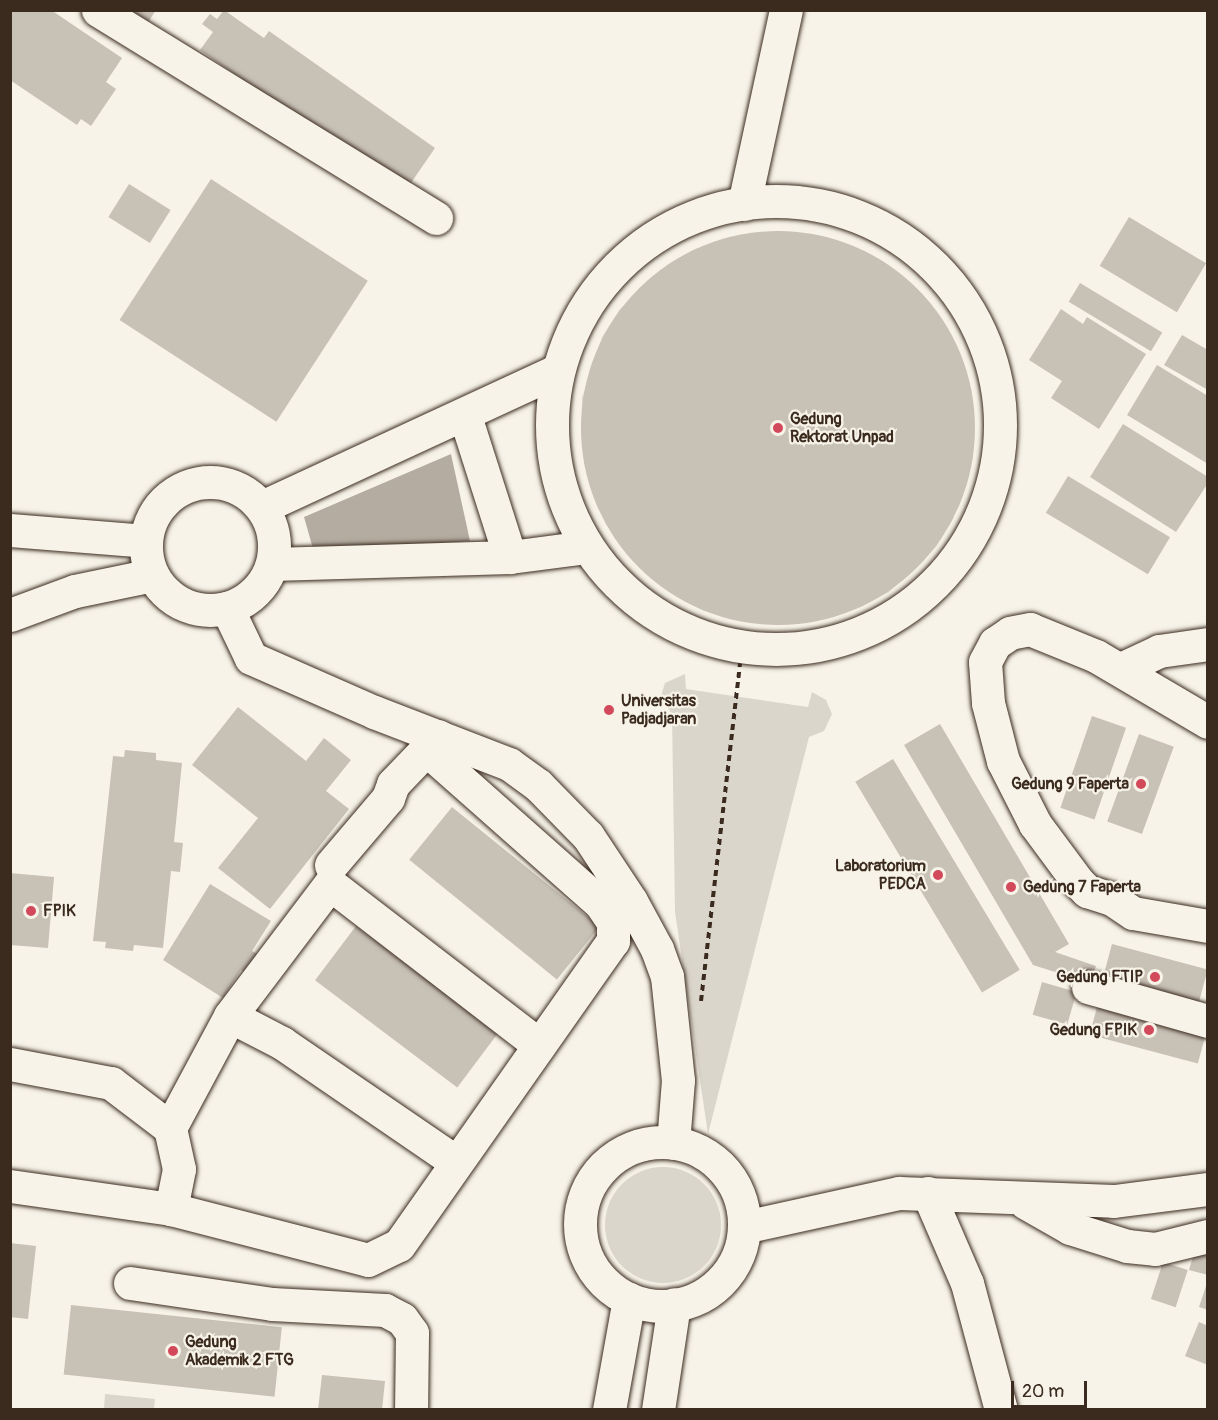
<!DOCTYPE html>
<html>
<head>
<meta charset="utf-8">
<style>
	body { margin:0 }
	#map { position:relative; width:1218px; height:1420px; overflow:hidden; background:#f7f3e8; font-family:Pangolin,sans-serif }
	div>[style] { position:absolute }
	.green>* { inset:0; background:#dbd6cb }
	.round { border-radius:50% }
	.water>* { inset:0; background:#b4aca0 }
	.building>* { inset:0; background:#c8c1b6; transform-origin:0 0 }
	.path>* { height:4px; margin-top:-2px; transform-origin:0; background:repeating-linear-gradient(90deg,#3b2a1e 0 6px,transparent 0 10.5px) }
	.roads { filter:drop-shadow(0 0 2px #3b2a1e) drop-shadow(0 0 2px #3b2a1e) }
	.minor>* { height:33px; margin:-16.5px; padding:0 16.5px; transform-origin:16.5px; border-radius:16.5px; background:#f7f3e8 }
	.minor>.ring { margin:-16.5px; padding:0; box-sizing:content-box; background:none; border:33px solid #f7f3e8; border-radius:50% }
	.dots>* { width:16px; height:16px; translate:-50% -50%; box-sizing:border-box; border:3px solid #f7f3e8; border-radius:50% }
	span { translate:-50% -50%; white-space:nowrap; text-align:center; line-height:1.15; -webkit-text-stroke:4.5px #f7f3e8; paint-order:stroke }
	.poi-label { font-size:16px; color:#3b2a1e; font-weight:700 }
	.left { translate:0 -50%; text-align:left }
	.right { translate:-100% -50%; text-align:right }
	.frame { position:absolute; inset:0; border:12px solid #3b2a1e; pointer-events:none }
	.scale { position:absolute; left:1011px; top:1381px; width:76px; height:27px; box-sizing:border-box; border:3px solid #3b2a1e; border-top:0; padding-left:8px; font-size:18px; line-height:21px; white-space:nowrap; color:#3b2a1e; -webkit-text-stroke:4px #f7f3e8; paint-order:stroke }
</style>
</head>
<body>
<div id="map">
	<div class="green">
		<div style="clip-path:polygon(evenodd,758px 232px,822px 237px,883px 262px,931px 305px,963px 362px,972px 393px,973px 458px,953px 519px,936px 547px,889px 592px,861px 607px,798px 624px,733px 620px,702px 610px,647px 575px,606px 524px,584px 463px,582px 398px,602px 337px,620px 309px,667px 265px,695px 249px,758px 232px,772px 287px,808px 290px,804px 313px,819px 321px,833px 314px,838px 300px,855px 309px,815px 363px,774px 355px,752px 360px,732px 372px,717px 388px,704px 428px,658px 435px,662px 410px,670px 404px,674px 386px,667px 378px,651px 372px,670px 340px,715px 302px,743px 292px,772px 287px,758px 232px,869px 318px,899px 351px,913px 378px,921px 406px,923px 436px,918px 465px,908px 493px,892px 517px,881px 508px,867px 505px,856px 510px,849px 532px,838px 539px,791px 551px,763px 551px,771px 506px,799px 505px,820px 496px,838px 482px,850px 463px,857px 441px,856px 419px,849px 397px,829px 372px,869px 318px,758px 232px,705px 441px,718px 474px,734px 491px,758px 503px,750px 548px,730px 542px,725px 558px,681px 529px,659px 501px,676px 491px,660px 448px,705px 441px)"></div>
		<div style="clip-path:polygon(685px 674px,686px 689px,808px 707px,812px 692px,826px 700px,832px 714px,824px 731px,809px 737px,708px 1134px,675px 912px,672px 715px,661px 696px,665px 683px)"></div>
		<div class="round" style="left:605px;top:1167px;width:116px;height:116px"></div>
		<div style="clip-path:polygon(105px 1394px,155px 1399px,154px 1409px,104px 1409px)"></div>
	</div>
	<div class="water">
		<div style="clip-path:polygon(451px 454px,470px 541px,314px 552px,304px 517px)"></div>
	</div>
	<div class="building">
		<div style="clip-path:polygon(10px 10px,51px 10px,122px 58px,106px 82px,116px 89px,91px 126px,81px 119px,77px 125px,10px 80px)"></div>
		<div style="clip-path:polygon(121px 10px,156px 10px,145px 27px)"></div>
		<div style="clip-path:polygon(224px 10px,264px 38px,269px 31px,435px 148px,404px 193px,200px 50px,213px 32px,202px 24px,210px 14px,217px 19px)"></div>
		<div style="left:211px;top:179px;width:187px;height:168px;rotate:33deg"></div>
		<div style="left:129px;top:184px;width:49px;height:39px;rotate:32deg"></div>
		<div style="left:1129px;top:217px;width:90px;height:57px;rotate:31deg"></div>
		<div class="round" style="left:581px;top:231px;width:394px;height:394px"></div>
		<div style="left:1080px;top:283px;width:96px;height:22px;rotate:31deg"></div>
		<div style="clip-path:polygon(1061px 309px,1083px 324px,1087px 317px,1146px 354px,1099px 429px,1051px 398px,1062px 381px,1029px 360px)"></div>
		<div style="clip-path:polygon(1182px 335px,1208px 350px,1208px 390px,1164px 365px)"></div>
		<div style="clip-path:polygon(1157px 365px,1208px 396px,1208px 464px,1127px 415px)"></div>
		<div style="clip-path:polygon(1123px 424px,1208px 477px,1208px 483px,1176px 532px,1090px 477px)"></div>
		<div style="left:1068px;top:476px;width:119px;height:43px;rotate:31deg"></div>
		<div style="clip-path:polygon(238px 707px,306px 761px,324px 738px,351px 760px,326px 791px,349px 809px,270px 909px,218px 868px,258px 818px,192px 765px)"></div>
		<div style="left:1092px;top:716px;width:36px;height:97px;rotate:19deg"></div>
		<div style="clip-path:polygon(940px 724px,1069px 944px,1055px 952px,1096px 966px,1090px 983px,1033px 965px,904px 745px)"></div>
		<div style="left:1139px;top:734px;width:37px;height:93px;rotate:20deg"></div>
		<div style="clip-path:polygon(125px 750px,156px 753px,156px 760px,182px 763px,174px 842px,183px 843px,180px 872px,171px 871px,163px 948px,134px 945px,133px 951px,105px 948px,106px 942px,93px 941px,113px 756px,124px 757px)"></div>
		<div style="left:893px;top:759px;width:246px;height:44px;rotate:59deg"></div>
		<div style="left:452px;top:807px;width:190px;height:68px;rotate:39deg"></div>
		<div style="clip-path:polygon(10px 873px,54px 877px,48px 948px,10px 945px)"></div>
		<div style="clip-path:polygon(210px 884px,271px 921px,252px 951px,263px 957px,252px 977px,241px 970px,223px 998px,163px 960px)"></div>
		<div style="left:356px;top:926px;width:178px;height:68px;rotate:37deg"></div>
		<div style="left:1112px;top:944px;width:99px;height:41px;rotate:15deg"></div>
		<div style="left:1042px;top:982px;width:36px;height:34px;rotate:16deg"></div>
		<div style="left:1100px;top:996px;width:112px;height:40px;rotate:15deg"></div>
		<div style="clip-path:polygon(1198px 1240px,1208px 1243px,1208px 1275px,1189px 1270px)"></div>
		<div style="clip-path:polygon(10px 1243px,36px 1246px,28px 1319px,10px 1317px)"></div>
		<div style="left:1163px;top:1262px;width:26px;height:39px;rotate:18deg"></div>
		<div style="clip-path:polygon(1207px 1283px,1208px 1283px,1208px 1310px,1199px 1307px)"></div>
		<div style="left:71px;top:1305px;width:212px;height:70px;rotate:6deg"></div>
		<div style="clip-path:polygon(1199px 1322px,1208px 1326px,1208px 1365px,1185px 1356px)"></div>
		<div style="clip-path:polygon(322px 1375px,385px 1381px,382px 1410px,318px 1410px)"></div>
	</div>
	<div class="path">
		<div style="left:701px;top:1001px;width:356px;rotate:-83.4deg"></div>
	</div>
	<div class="roads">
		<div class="minor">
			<div style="left:98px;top:10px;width:397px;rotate:31.6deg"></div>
			<div class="ring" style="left:552px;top:201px;width:415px;height:415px"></div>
			<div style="left:744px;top:204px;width:198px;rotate:-77.8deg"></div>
			<div style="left:465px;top:416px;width:148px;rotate:72.3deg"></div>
			<div class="ring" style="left:146px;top:482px;width:95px;height:95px"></div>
			<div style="left:262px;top:507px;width:324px;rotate:-24.8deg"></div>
			<div style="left:10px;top:530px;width:136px;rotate:4.6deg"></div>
			<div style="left:272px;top:564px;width:238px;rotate:-1.7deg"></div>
			<div style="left:510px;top:557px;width:78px;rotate:-7.4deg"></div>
			<div style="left:227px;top:608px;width:55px;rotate:64.4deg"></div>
			<div style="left:251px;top:658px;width:134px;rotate:23.7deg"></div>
			<div style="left:374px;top:712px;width:145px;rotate:21.1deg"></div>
			<div style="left:509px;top:764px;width:36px;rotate:36deg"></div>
			<div style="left:538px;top:785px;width:71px;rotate:45.6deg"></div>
			<div style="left:588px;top:836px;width:78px;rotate:56.5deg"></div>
			<div style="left:631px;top:901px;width:55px;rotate:61.6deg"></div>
			<div style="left:657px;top:949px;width:29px;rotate:70deg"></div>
			<div style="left:667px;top:976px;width:105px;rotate:84deg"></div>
			<div style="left:678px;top:1080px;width:63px;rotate:94.5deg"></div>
			<div style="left:10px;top:615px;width:69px;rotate:-20.3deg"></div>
			<div style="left:75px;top:591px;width:79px;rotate:-11.7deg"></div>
			<div style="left:1121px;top:669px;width:42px;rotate:-25.3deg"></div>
			<div style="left:1159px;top:651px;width:49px;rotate:-8.1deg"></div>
			<div style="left:1208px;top:722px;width:130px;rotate:-149.5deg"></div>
			<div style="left:1096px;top:656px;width:71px;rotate:-157.8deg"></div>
			<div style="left:1030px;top:629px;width:20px;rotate:169deg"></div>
			<div style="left:1010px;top:633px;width:18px;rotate:146deg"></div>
			<div style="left:995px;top:643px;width:21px;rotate:118deg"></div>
			<div style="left:985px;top:662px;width:41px;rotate:85.8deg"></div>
			<div style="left:988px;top:703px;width:60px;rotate:75.5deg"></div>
			<div style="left:1003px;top:761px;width:71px;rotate:63.1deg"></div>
			<div style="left:1035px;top:824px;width:72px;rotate:53.4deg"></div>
			<div style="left:1078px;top:882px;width:13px;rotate:45deg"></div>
			<div style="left:1087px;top:891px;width:26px;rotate:18deg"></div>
			<div style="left:1112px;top:899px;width:25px;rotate:34deg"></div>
			<div style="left:1133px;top:913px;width:76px;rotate:9.8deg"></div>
			<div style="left:331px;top:865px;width:88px;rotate:-49.6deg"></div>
			<div style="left:388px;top:798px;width:15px;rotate:-70deg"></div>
			<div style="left:393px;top:784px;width:66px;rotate:-46.2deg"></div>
			<div style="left:1088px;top:987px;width:125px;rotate:15.8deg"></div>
			<div style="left:230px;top:1016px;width:166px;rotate:-52.9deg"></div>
			<div style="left:330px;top:884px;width:264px;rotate:37.6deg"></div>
			<div style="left:10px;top:1064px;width:103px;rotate:10.7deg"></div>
			<div style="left:111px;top:1083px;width:74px;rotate:37.3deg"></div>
			<div style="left:170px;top:1128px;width:42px;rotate:77.6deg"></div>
			<div style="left:179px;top:1169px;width:41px;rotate:101.3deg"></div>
			<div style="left:170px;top:1128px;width:127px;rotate:-61.8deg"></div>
			<div style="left:230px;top:1016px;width:59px;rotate:27.4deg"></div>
			<div style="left:282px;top:1043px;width:211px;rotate:34.4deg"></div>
			<div class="ring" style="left:580px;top:1142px;width:131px;height:131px"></div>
			<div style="left:10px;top:1186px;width:163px;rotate:8.1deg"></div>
			<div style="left:171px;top:1209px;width:203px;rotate:14.5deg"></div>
			<div style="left:368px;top:1260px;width:34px;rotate:-26deg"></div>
			<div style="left:399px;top:1245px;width:372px;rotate:-54.9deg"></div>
			<div style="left:613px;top:941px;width:19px;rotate:-90deg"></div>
			<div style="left:613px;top:922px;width:22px;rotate:-124deg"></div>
			<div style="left:601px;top:904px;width:234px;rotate:-138.5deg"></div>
			<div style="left:928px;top:1193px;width:98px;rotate:66.6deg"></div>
			<div style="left:967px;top:1283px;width:131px;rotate:75deg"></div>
			<div style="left:1026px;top:1203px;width:51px;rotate:29.6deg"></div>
			<div style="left:1070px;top:1228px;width:60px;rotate:17.5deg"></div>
			<div style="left:1127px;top:1246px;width:28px;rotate:6deg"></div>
			<div style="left:1155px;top:1249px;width:55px;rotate:-13.8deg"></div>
			<div style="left:744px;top:1227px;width:159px;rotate:-12.4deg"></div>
			<div style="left:899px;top:1193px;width:215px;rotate:2.1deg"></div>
			<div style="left:1114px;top:1201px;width:95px;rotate:-7.3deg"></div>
			<div style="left:130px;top:1283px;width:144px;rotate:8.4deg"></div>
			<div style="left:272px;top:1304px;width:113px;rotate:3deg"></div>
			<div style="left:385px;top:1310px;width:19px;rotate:28deg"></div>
			<div style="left:402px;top:1319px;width:17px;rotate:54deg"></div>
			<div style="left:412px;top:1333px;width:77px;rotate:90.7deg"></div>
			<div style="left:609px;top:1410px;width:113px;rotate:-79.8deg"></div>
			<div style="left:658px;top:1410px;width:107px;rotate:-81.4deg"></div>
		</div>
	</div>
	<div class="dots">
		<div style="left:778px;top:428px;background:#d1495b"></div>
		<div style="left:609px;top:710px;background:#d1495b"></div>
		<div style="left:1141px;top:784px;background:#d1495b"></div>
		<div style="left:938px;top:875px;background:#d1495b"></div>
		<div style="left:1011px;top:887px;background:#d1495b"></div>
		<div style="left:31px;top:911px;background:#d1495b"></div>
		<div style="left:1155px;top:977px;background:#d1495b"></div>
		<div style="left:1149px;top:1030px;background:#d1495b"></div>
		<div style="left:173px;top:1351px;background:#d1495b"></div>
	</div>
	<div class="poi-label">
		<span class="left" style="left:790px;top:428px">Gedung<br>Rektorat Unpad</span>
		<span class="left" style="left:621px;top:710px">Universitas<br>Padjadjaran</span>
		<span class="right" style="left:1129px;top:784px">Gedung 9 Faperta</span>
		<span class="right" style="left:926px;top:875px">Laboratorium<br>PEDCA</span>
		<span class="left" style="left:1023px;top:887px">Gedung 7 Faperta</span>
		<span class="left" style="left:43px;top:911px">FPIK</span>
		<span class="right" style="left:1143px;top:977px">Gedung FTIP</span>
		<span class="right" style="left:1137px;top:1030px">Gedung FPIK</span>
		<span class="left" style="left:185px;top:1351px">Gedung<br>Akademik 2 FTG</span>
	</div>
	<div class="frame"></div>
	<div class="scale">20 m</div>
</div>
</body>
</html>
